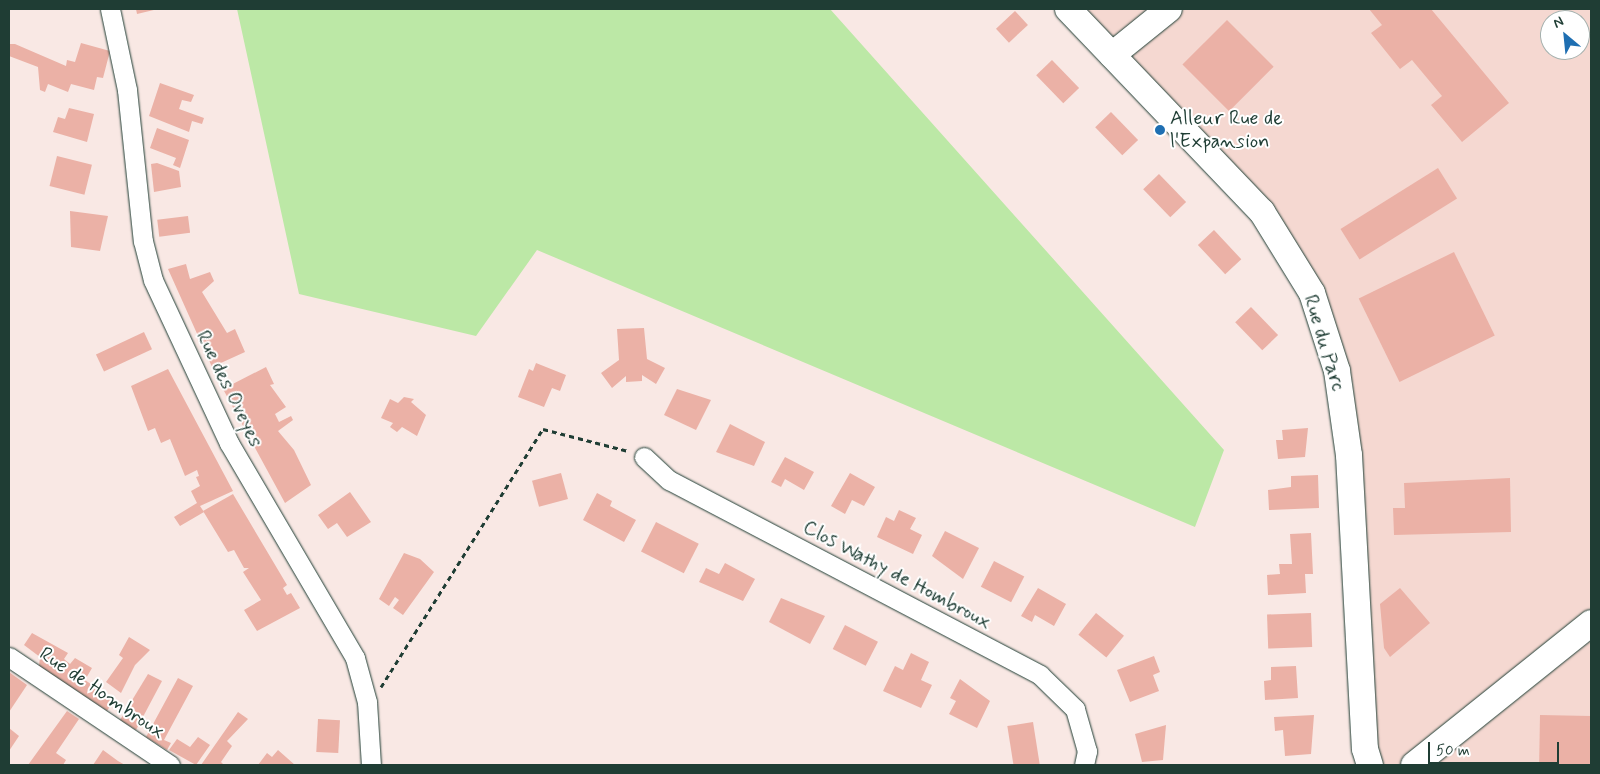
<!DOCTYPE html>
<html>
<head>
<meta charset="utf-8">
<style>
	body { margin:0 }
	#map { position:relative; width:1600px; height:774px; overflow:hidden; background:#f9e8e4; font-family:Mynerve,sans-serif }
	div>[style] { position:absolute }
	.built>* { inset:0; background:#f5d8d1 }
	.green>* { inset:0; background:#bce8a6 }
	.building>* { inset:0; background:#ebb1a6; transform-origin:0 0 }
	.path>* { height:3px; margin-top:-1.5px; transform-origin:0; background:repeating-linear-gradient(90deg,#1f3d34 0 5px,transparent 0 9px) }
	.roads { filter:drop-shadow(0 0 1px #1f3d34) drop-shadow(0 0 1px #1f3d34) }
	.street>* { height:19px; margin:-9.5px; padding:0 9.5px; transform-origin:9.5px; border-radius:9.5px; background:#fff }
	.secondary>* { height:26px; margin:-13px; padding:0 13px; transform-origin:13px; border-radius:13px; background:#fff }
	.dots>* { width:14px; height:14px; translate:-50% -50%; box-sizing:border-box; border:2px solid #fff; border-radius:50% }
	span { translate:-50% -50%; white-space:nowrap; text-align:center; line-height:1.15; -webkit-text-stroke:4px #fff; paint-order:stroke }
	.poi-label { font-size:20px; color:#1f3d34 }
	.left { translate:0 -50%; text-align:left }
	.street-label { font-size:20px; color:#1f3d34 }
	.frame { position:absolute; inset:0; border:10px solid #1f3d34; pointer-events:none }
	.north { position:absolute; left:1540px; top:10px; width:50px; height:50px; box-sizing:border-box; background:#fff; border:1px solid #a5b1ae; border-radius:50%; rotate:332deg; font-size:14px; font-weight:700; line-height:20px; text-align:center; color:#1f3d34 }
	.north::after { content:''; display:block; margin:auto; width:18px; height:22px; background:#1f6fb2; clip-path:polygon(50% 0,100% 100%,50% 72%,0 100%) }
	.scale { position:absolute; left:1428px; top:742px; width:131px; height:22px; box-sizing:border-box; border:2px solid #1f3d34; border-top:0; padding-left:6px; font-size:15px; line-height:18px; white-space:nowrap; color:#1f3d34; -webkit-text-stroke:4px #fff; paint-order:stroke }
</style>
</head>
<body>
<div id="map">
	<div class="built">
		<div style="clip-path:polygon(evenodd,1086px 9px,1591px 9px,1591px 765px,1372px 765px,1353px 384px,1301px 255px,1086px 9px,1550px 20px,1580px 20px,1580px 50px,1550px 50px,1550px 20px)"></div>
	</div>
	<div class="green">
		<div style="clip-path:polygon(237px 9px,830px 9px,1224px 450px,1195px 527px,537px 250px,476px 336px,299px 294px)"></div>
	</div>
	<div class="building">
		<div style="clip-path:polygon(136px 9px,158px 9px,137px 14px)"></div>
		<div style="clip-path:polygon(1369px 9px,1431px 9px,1509px 103px,1462px 142px,1431px 105px,1442px 96px,1412px 60px,1400px 69px,1371px 33px,1382px 25px)"></div>
		<div style="left:1015px;top:11px;width:19px;height:26px;rotate:47deg"></div>
		<div style="left:1227px;top:20px;width:66px;height:63px;rotate:45deg"></div>
		<div style="clip-path:polygon(81px 43px,110px 51px,103px 78px,97px 77px,94px 90px,71px 84px,68px 92px,48px 84px,45px 92px,40px 90px,38px 67px,9px 56px,9px 44px,15px 44px,66px 66px,67px 60px,75px 62px)"></div>
		<div style="left:1052px;top:60px;width:39px;height:22px;rotate:46deg"></div>
		<div style="clip-path:polygon(160px 83px,194px 95px,191px 102px,182px 100px,179px 109px,204px 118px,202px 124px,192px 121px,189px 132px,149px 116px)"></div>
		<div style="clip-path:polygon(69px 108px,94px 114px,87px 142px,53px 132px,58px 117px,65px 119px)"></div>
		<div style="left:1111px;top:112px;width:39px;height:22px;rotate:46deg"></div>
		<div style="clip-path:polygon(157px 128px,189px 140px,180px 168px,173px 165px,176px 158px,150px 148px)"></div>
		<div style="left:57px;top:156px;width:36px;height:31px;rotate:14deg"></div>
		<div style="clip-path:polygon(157px 163px,179px 171px,181px 187px,154px 192px,151px 164px)"></div>
		<div style="left:1438px;top:168px;width:36px;height:115px;rotate:58deg"></div>
		<div style="left:1159px;top:174px;width:39px;height:22px;rotate:46deg"></div>
		<div style="clip-path:polygon(70px 211px,108px 216px,100px 251px,71px 247px)"></div>
		<div style="left:188px;top:216px;width:17px;height:31px;rotate:83deg"></div>
		<div style="left:1214px;top:230px;width:40px;height:22px;rotate:47deg"></div>
		<div style="left:1454px;top:252px;width:93px;height:106px;rotate:64deg"></div>
		<div style="clip-path:polygon(186px 264px,190px 279px,210px 272px,214px 281px,202px 292px,227px 333px,235px 329px,245px 352px,212px 367px,168px 269px)"></div>
		<div style="left:1251px;top:307px;width:39px;height:22px;rotate:46deg"></div>
		<div style="clip-path:polygon(644px 328px,647px 359px,665px 368px,656px 384px,642px 375px,642px 381px,626px 382px,626px 376px,612px 388px,601px 373px,619px 360px,617px 329px)"></div>
		<div style="left:144px;top:332px;width:19px;height:53px;rotate:65deg"></div>
		<div style="clip-path:polygon(536px 363px,566px 375px,560px 391px,552px 388px,544px 407px,518px 397px,529px 369px,533px 371px)"></div>
		<div style="clip-path:polygon(266px 367px,274px 384px,270px 385px,286px 407px,275px 414px,279px 422px,291px 416px,293px 420px,278px 431px,294px 450px,311px 485px,285px 503px,223px 389px)"></div>
		<div style="clip-path:polygon(168px 369px,233px 491px,200px 506px,204px 512px,180px 526px,174px 517px,197px 503px,191px 491px,200px 486px,196px 477px,199px 476px,197px 470px,185px 476px,170px 439px,161px 443px,155px 428px,148px 431px,131px 386px)"></div>
		<div style="clip-path:polygon(677px 389px,711px 400px,696px 430px,664px 415px)"></div>
		<div style="clip-path:polygon(404px 397px,414px 399px,411px 402px,426px 415px,417px 436px,402px 427px,397px 432px,390px 427px,393px 423px,381px 418px,390px 399px,398px 403px)"></div>
		<div style="clip-path:polygon(730px 424px,765px 442px,754px 466px,716px 452px)"></div>
		<div style="clip-path:polygon(1308px 428px,1305px 457px,1278px 459px,1276px 440px,1283px 440px,1282px 430px)"></div>
		<div style="clip-path:polygon(785px 457px,814px 472px,804px 490px,785px 479px,781px 487px,771px 482px)"></div>
		<div style="left:561px;top:473px;width:27px;height:30px;rotate:75deg"></div>
		<div style="clip-path:polygon(850px 473px,875px 487px,864px 506px,852px 500px,845px 514px,831px 506px)"></div>
		<div style="clip-path:polygon(1318px 475px,1319px 508px,1269px 510px,1268px 490px,1291px 487px,1291px 476px)"></div>
		<div style="clip-path:polygon(1510px 478px,1511px 532px,1394px 535px,1393px 508px,1405px 508px,1404px 483px)"></div>
		<div style="clip-path:polygon(350px 492px,371px 522px,347px 537px,337px 523px,328px 529px,318px 515px)"></div>
		<div style="clip-path:polygon(597px 493px,612px 501px,610px 506px,636px 520px,624px 542px,583px 520px)"></div>
		<div style="clip-path:polygon(233px 494px,287px 585px,283px 588px,287px 595px,291px 593px,300px 608px,257px 631px,244px 610px,261px 600px,243px 572px,249px 568px,244px 568px,234px 550px,228px 552px,203px 511px)"></div>
		<div style="clip-path:polygon(899px 510px,916px 518px,910px 529px,922px 535px,913px 554px,877px 537px,886px 517px,894px 521px)"></div>
		<div style="left:656px;top:522px;width:48px;height:33px;rotate:27deg"></div>
		<div style="clip-path:polygon(945px 531px,979px 548px,963px 579px,932px 556px)"></div>
		<div style="clip-path:polygon(1311px 533px,1313px 574px,1305px 574px,1306px 593px,1268px 595px,1267px 575px,1280px 574px,1279px 564px,1292px 564px,1290px 534px)"></div>
		<div style="clip-path:polygon(404px 553px,420px 559px,434px 572px,403px 615px,393px 608px,399px 600px,395px 597px,389px 606px,379px 599px)"></div>
		<div style="left:994px;top:561px;width:34px;height:29px;rotate:27deg"></div>
		<div style="clip-path:polygon(725px 563px,755px 579px,743px 601px,699px 582px,706px 568px,719px 574px)"></div>
		<div style="clip-path:polygon(1038px 588px,1066px 604px,1054px 626px,1035px 615px,1032px 622px,1021px 616px)"></div>
		<div style="clip-path:polygon(1400px 588px,1430px 623px,1390px 657px,1384px 648px,1380px 604px)"></div>
		<div style="clip-path:polygon(781px 598px,825px 616px,810px 644px,769px 622px)"></div>
		<div style="left:1096px;top:613px;width:36px;height:28px;rotate:39deg"></div>
		<div style="left:1311px;top:613px;width:34px;height:44px;rotate:88deg"></div>
		<div style="left:845px;top:625px;width:37px;height:27px;rotate:27deg"></div>
		<div style="clip-path:polygon(32px 633px,68px 653px,64px 659px,70px 664px,75px 658px,92px 668px,85px 680px,114px 700px,107px 711px,39px 666px,40px 657px,24px 645px)"></div>
		<div style="clip-path:polygon(129px 637px,150px 650px,135px 665px,121px 693px,106px 682px,123px 658px,119px 655px)"></div>
		<div style="clip-path:polygon(911px 653px,929px 662px,921px 680px,932px 685px,921px 708px,883px 691px,895px 666px,903px 670px)"></div>
		<div style="clip-path:polygon(1154px 656px,1160px 672px,1153px 675px,1159px 691px,1130px 702px,1117px 670px)"></div>
		<div style="clip-path:polygon(1296px 666px,1298px 698px,1265px 700px,1264px 681px,1271px 680px,1271px 667px)"></div>
		<div style="clip-path:polygon(9px 672px,27px 685px,9px 712px)"></div>
		<div style="clip-path:polygon(148px 674px,162px 681px,136px 730px,120px 720px)"></div>
		<div style="clip-path:polygon(178px 678px,193px 686px,164px 740px,171px 743px,167px 750px,146px 737px)"></div>
		<div style="clip-path:polygon(960px 679px,990px 701px,977px 728px,949px 714px,956px 701px,950px 698px)"></div>
		<div style="clip-path:polygon(67px 711px,79px 719px,56px 753px,66px 760px,63px 765px,28px 765px)"></div>
		<div style="clip-path:polygon(238px 712px,248px 719px,227px 741px,232px 746px,221px 762px,224px 765px,201px 765px)"></div>
		<div style="clip-path:polygon(1314px 715px,1311px 754px,1285px 756px,1283px 730px,1275px 731px,1274px 717px)"></div>
		<div style="left:1540px;top:715px;width:51px;height:50px;rotate:1deg"></div>
		<div style="left:318px;top:719px;width:22px;height:33px;rotate:3deg"></div>
		<div style="left:1033px;top:722px;width:44px;height:26px;rotate:81deg"></div>
		<div style="clip-path:polygon(1166px 725px,1163px 760px,1142px 762px,1135px 734px)"></div>
		<div style="clip-path:polygon(9px 728px,19px 736px,9px 751px)"></div>
		<div style="clip-path:polygon(198px 737px,210px 745px,196px 765px,169px 750px,177px 739px,190px 747px)"></div>
		<div style="clip-path:polygon(103px 750px,118px 761px,125px 765px,93px 765px)"></div>
		<div style="clip-path:polygon(278px 750px,295px 765px,258px 765px,267px 753px,272px 757px)"></div>
	</div>
	<div class="path">
		<div style="left:381px;top:687px;width:305px;rotate:-57.9deg"></div>
		<div style="left:543px;top:429px;width:88px;rotate:14.5deg"></div>
	</div>
	<div class="roads">
		<div class="street">
			<div style="left:110px;top:9px;width:83px;rotate:78.1deg"></div>
			<div style="left:127px;top:90px;width:152px;rotate:84deg"></div>
			<div style="left:143px;top:241px;width:40px;rotate:75.6deg"></div>
			<div style="left:153px;top:280px;width:180px;rotate:65deg"></div>
			<div style="left:229px;top:443px;width:249px;rotate:59.6deg"></div>
			<div style="left:355px;top:658px;width:46px;rotate:74.7deg"></div>
			<div style="left:367px;top:702px;width:63px;rotate:86.4deg"></div>
			<div style="left:644px;top:457px;width:34px;rotate:43deg"></div>
			<div style="left:669px;top:480px;width:419px;rotate:27.7deg"></div>
			<div style="left:1040px;top:675px;width:49px;rotate:44.2deg"></div>
			<div style="left:1075px;top:709px;width:44px;rotate:74.1deg"></div>
			<div style="left:1087px;top:751px;width:14px;rotate:102deg"></div>
			<div style="left:9px;top:657px;width:194px;rotate:33.9deg"></div>
		</div>
		<div class="secondary">
			<div style="left:1068px;top:9px;width:281px;rotate:46.3deg"></div>
			<div style="left:1262px;top:212px;width:95px;rotate:58.3deg"></div>
			<div style="left:1312px;top:293px;width:82px;rotate:72.2deg"></div>
			<div style="left:1337px;top:371px;width:85px;rotate:81.9deg"></div>
			<div style="left:1349px;top:455px;width:294px;rotate:86.9deg"></div>
			<div style="left:1365px;top:749px;width:17px;rotate:73deg"></div>
			<div style="left:1112px;top:55px;width:73px;rotate:-38.9deg"></div>
			<div style="left:1414px;top:765px;width:227px;rotate:-38.7deg"></div>
		</div>
	</div>
	<div class="dots">
		<div style="left:1160px;top:130px;background:#1f6fb2"></div>
	</div>
	<div class="poi-label">
		<span class="left" style="left:1170px;top:130px">Alleur Rue de<br>l'Expansion</span>
	</div>
	<div class="street-label">
		<span style="left:1324px;top:343px;rotate:73deg">Rue du Parc</span>
		<span style="left:229px;top:389px;rotate:64deg">Rue des Oveyes</span>
		<span style="left:897px;top:575px;rotate:28deg">Clos Wathy de Hombroux</span>
		<span style="left:102px;top:693px;rotate:34deg">Rue de Hombroux</span>
	</div>
	<div class="frame"></div>
	<div class="north">N</div>
	<div class="scale">50 m</div>
</div>
</body>
</html>
